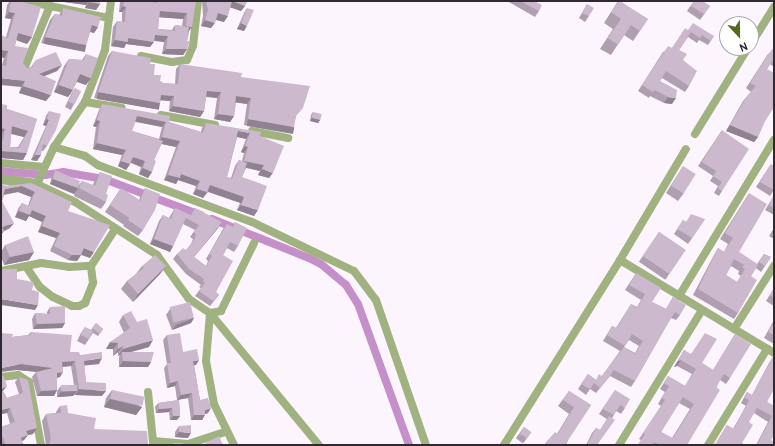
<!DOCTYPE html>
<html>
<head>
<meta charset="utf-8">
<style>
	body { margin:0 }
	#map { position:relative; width:775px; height:446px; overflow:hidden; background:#fdf5fd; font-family:Overpass,sans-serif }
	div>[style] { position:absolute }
	.canal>* { height:8px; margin:-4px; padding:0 4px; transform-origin:4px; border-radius:4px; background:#c590c9 }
	.minor>* { height:8px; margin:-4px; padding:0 4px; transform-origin:4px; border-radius:4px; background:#a0b280 }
	.tertiary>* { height:10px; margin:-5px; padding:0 5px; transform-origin:5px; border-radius:5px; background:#a0b280 }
	.wall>* { inset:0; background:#b09fb1; transform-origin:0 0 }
	.shaded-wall>* { inset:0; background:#908290; transform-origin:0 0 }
	.building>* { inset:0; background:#cdb9ce; transform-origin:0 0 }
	span { translate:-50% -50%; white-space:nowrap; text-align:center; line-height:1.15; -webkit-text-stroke:3px #fff; paint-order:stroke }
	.frame { position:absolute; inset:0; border:2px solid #302931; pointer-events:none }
	.north { position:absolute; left:719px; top:16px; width:40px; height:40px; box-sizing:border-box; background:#fff; border:1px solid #aca9ad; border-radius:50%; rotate:158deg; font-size:11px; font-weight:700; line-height:16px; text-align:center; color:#302931 }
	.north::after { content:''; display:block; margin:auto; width:14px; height:18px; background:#546b1a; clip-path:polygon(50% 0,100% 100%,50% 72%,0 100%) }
</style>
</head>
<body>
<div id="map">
	<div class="canal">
		<div style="left:1px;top:171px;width:44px;rotate:5.2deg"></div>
		<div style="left:45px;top:175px;width:18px;rotate:-9deg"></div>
		<div style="left:63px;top:172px;width:42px;rotate:9.7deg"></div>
		<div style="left:104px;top:179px;width:103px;rotate:20.4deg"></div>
		<div style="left:212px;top:219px;width:105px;rotate:21.9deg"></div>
		<div style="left:309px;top:258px;width:13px;rotate:27deg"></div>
		<div style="left:321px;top:264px;width:33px;rotate:40deg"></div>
		<div style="left:346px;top:285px;width:22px;rotate:58deg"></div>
		<div style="left:358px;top:304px;width:150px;rotate:70.1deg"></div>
	</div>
	<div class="minor">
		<div style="left:26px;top:1px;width:85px;rotate:11.6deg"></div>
		<div style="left:111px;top:1px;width:49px;rotate:97deg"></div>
		<div style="left:105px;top:50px;width:56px;rotate:111deg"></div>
		<div style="left:85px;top:102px;width:55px;rotate:124.6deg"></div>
		<div style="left:54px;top:147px;width:41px;rotate:114.7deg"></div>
		<div style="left:37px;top:184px;width:42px;rotate:25.3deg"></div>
		<div style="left:75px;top:202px;width:98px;rotate:32.9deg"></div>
		<div style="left:157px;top:255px;width:54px;rotate:54deg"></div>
		<div style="left:189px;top:299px;width:25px;rotate:34deg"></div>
		<div style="left:210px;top:313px;width:171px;rotate:50.5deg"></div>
		<div style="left:751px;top:44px;width:44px;rotate:-58.1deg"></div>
		<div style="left:141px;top:56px;width:32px;rotate:11deg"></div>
		<div style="left:172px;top:62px;width:15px;rotate:-8deg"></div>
		<div style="left:187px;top:60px;width:15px;rotate:-67deg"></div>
		<div style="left:193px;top:46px;width:45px;rotate:-83.7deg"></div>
		<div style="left:24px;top:69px;width:68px;rotate:-67.6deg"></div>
		<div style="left:85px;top:102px;width:37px;rotate:9deg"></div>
		<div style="left:161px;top:115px;width:55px;rotate:10.5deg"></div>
		<div style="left:252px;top:131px;width:37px;rotate:11deg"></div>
		<div style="left:695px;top:134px;width:101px;rotate:-58.4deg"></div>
		<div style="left:54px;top:147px;width:32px;rotate:16deg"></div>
		<div style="left:85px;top:156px;width:16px;rotate:35deg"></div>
		<div style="left:98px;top:165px;width:164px;rotate:20.3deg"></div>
		<div style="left:252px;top:222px;width:113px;rotate:25.7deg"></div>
		<div style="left:354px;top:271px;width:36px;rotate:53deg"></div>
		<div style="left:376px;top:300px;width:153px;rotate:71deg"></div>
		<div style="left:1px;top:163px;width:43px;rotate:5.3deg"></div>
		<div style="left:620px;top:260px;width:180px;rotate:31.1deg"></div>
		<div style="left:27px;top:268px;width:23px;rotate:56deg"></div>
		<div style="left:40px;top:287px;width:16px;rotate:38deg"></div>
		<div style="left:53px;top:297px;width:21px;rotate:25deg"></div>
		<div style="left:72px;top:306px;width:7px"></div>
		<div style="left:79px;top:306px;width:7px;rotate:-27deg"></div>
		<div style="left:85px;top:303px;width:22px;rotate:-68deg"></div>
		<div style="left:93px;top:283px;width:17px;rotate:-97deg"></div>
		<div style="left:91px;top:266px;width:45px;rotate:-56.7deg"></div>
		<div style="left:1px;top:271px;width:41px;rotate:-11.3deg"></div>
		<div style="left:41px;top:263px;width:28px;rotate:8deg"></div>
		<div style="left:69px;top:267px;width:22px;rotate:-3deg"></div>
		<div style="left:679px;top:296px;width:183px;rotate:-58.7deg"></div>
		<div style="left:734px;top:329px;width:75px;rotate:-57.6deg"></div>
		<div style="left:1px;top:377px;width:17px;rotate:-7deg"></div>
		<div style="left:18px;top:375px;width:13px;rotate:32deg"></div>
		<div style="left:29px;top:382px;width:64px;rotate:79.2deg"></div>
		<div style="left:148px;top:392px;width:49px;rotate:84.2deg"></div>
		<div style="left:153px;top:441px;width:35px;rotate:5deg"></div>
		<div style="left:188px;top:444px;width:40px;rotate:-18deg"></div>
		<div style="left:234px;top:445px;width:46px;rotate:-116deg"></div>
		<div style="left:214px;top:404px;width:44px;rotate:-100.5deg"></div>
		<div style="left:206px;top:361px;width:48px;rotate:-85.2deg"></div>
		<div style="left:210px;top:313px;width:11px;rotate:-10deg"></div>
		<div style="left:221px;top:311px;width:76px;rotate:-64.1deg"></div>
		<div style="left:504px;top:445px;width:218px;rotate:-57.9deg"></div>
		<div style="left:620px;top:260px;width:129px;rotate:-59.3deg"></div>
		<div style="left:619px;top:445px;width:158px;rotate:-58.4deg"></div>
		<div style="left:708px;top:445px;width:113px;rotate:-58.4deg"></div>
	</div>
	<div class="tertiary">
		<div style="left:1px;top:179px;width:36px;rotate:8deg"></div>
	</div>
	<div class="wall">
		<div style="clip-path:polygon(10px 1px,11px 1px,32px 37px,27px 44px,16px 40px,15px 46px,23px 63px,27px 68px,31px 67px,36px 60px,62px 65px,57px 71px,45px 76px,46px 101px,19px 93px,21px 87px,2px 65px,4px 58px,1px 57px,1px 36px,6px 37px,11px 19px,5px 18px,7px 5px)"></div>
		<div style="clip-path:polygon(57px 1px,100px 1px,100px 4px,96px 10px,85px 8px,86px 5px)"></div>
		<div style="clip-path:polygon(evenodd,121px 1px,145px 1px,154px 2px,154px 1px,196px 1px,189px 32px,187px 41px,187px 49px,183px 55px,162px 54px,164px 42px,154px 41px,150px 47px,126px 44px,124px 48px,111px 46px,113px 27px,117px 21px,122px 22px,122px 12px,119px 12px,120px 2px,121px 1px,159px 17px,183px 19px,182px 26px,175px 25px,172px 30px,158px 29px,159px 17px)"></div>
		<div style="clip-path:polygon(202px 1px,247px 1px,245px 6px,241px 11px,230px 7px,224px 22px,216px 20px,211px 28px,201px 26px,203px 16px)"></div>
		<div style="clip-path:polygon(507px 1px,534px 1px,539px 11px,535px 17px)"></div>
		<div style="clip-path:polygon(618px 1px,648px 19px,633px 41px,624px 35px,611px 55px,600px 49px,613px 29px,604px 23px)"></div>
		<div style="clip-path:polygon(694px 1px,710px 6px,700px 20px,687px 11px)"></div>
		<div style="clip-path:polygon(587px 4px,589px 16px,585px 22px,579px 18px)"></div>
		<div style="clip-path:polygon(63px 8px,98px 27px,94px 33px,90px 32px,86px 45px,82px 51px,41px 43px,50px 20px,55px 14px,59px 15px)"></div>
		<div style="clip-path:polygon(247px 8px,244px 31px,237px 29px,244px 13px)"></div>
		<div style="clip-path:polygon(688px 30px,714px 36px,708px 45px,699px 40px,697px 43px,688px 37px,679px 50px,689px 86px,685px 92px,662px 78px,660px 81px,672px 104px,664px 103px,650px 96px,649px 98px,638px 91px,663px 52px,672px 48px)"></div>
		<div style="clip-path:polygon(774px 50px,774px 67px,770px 64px,767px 69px,764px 123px,758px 137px,754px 142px,726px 131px,743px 101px,751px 92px,746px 88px,768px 54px)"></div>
		<div style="clip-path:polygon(112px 51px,150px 64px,154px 75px,160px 81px,163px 83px,175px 84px,176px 69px,180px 64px,241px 77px,296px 117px,290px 133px,244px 125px,247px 104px,236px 102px,234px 116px,230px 122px,214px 119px,217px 98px,206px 97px,204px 111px,200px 117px,169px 111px,170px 101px,161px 100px,156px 109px,94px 98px,108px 56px)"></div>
		<div style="clip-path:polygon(86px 54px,86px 85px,77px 82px,68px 97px,54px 92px,64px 66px,69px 59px,82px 60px)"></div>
		<div style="clip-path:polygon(75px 88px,74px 104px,71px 110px,65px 107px,71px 94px)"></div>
		<div style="clip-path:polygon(evenodd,1px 104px,7px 109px,37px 119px,23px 160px,1px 158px,1px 104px,11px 134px,24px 137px,18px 147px,10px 147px,11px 134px)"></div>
		<div style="clip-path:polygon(evenodd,102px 104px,169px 122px,201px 132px,202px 128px,206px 123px,260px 136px,269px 178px,258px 175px,260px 171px,246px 168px,242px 177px,254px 216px,237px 210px,240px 203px,208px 192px,203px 198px,193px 194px,196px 186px,178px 180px,176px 184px,164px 180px,176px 147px,161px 144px,154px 160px,152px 172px,148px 178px,139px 174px,141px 167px,131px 163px,126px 170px,118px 166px,122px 155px,93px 149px,96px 127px,93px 126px,99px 110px,102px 104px,135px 122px,162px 127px,159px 139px,132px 131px,135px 122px,102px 104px,237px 137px,246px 139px,241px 152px,244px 153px,242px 161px,239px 160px,235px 166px,231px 178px,227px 177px,237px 137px)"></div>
		<div style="clip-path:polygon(49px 111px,47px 146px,43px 151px,41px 151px,37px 161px,31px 160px,46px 126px,43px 125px,46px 116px)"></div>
		<div style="clip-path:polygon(313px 112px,320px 120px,318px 123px,310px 121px,311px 115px)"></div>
		<div style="clip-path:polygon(722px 130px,722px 191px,719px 196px,714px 193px,718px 186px,710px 181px,713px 176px,698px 166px)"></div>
		<div style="clip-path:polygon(771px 164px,774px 190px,770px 196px,756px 187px)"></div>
		<div style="clip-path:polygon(683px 166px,684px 193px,678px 201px,666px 193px,678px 174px)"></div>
		<div style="clip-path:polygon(55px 170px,79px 185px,82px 181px,93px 185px,95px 179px,100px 172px,106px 194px,106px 202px,101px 209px,74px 196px,75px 192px,74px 194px,50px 184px,52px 175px)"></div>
		<div style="clip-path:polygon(31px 183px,68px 211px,90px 258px,81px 255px,77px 261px,68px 260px,50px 251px,56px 238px,38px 232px,42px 222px,29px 216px,26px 221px,15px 217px,18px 209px,22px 203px,28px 206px,31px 197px,18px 192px,4px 195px,2px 201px,10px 228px,4px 231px,1px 184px,6px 186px)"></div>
		<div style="clip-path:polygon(121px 188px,139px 200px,141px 195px,145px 188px,143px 230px,138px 236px,123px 226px,124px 225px,105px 212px)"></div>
		<div style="clip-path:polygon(evenodd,749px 193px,739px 252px,757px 264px,764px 254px,771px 257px,761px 272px,756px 268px,751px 276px,738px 313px,734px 319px,693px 295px,714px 255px,718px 248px,724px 252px,728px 244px,720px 239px,749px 193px,731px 266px,739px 271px,738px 274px,741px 276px,737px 282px,726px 275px,731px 266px)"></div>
		<div style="clip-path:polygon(773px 197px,774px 198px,774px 215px,765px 210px)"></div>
		<div style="clip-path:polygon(175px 208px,190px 214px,195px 208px,218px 228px,194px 257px,206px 266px,208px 261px,206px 259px,223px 229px,227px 224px,232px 227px,235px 222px,238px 246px,234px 252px,227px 248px,223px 255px,216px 292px,219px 295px,210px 306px,195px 296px,201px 288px,199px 287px,201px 285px,186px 274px,173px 259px,177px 254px,186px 250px,191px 244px,193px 239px,190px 237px,195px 230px,183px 224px,173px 246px,170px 252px,150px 244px,159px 221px,163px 215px,169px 218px)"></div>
		<div style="clip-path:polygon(705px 219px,688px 244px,674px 234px,683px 220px,686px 222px)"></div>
		<div style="clip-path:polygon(774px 228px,774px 239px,769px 236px)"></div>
		<div style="left:659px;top:232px;width:32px;height:36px;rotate:34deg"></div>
		<div style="clip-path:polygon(5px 245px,34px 252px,29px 260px,4px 265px,1px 256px,1px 252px)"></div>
		<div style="clip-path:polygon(142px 266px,166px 266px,160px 274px,133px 302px,121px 289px,127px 281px,136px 274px)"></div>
		<div style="clip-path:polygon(evenodd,636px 273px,652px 302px,666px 309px,673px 297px,680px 315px,676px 320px,671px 318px,668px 323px,635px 381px,631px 387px,610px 376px,596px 393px,590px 389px,586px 395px,578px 389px,588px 374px,596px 380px,602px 376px,620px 351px,603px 341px,612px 326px,616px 328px,631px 304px,637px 307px,641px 300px,625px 290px,636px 273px,629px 340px,639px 346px,635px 353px,624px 347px,629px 340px)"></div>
		<div style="clip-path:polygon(774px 288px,774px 306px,766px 301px)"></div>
		<div style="clip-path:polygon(50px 307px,65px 323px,62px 328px,33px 329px,32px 319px,35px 313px,47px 314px,47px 312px)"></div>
		<div style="clip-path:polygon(170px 309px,194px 318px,191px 323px,172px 330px,166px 315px)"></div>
		<div style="clip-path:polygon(123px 315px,149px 347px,132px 352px,151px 362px,148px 367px,119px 367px,119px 357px,120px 355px,118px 356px,118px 352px,113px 356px,113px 349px,106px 349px,124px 333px,119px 322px)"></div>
		<div style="clip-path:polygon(774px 320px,774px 344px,764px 338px)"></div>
		<div style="clip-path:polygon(96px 323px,103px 329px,98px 336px,93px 333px,85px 345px,77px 341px,81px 333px,85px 327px,91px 330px)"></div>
		<div style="clip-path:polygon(31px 332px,70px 352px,80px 355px,99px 364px,84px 365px,86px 382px,102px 396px,75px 395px,75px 394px,73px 396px,57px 397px,57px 391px,61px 386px,74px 385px,71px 366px,63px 367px,60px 377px,57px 378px,57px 390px,54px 396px,37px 396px,32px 377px,36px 372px,38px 372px,17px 370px,12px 337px,28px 335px)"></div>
		<div style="clip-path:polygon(evenodd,735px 334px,730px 378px,726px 384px,720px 380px,687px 445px,638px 445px,641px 440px,639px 439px,661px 406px,658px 404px,665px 392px,660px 389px,668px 376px,685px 386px,692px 374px,677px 366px,674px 367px,684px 350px,702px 363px,713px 370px,735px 334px,679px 403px,690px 409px,672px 438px,661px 432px,679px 403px)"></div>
		<div style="clip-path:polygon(167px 335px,196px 365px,194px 365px,200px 400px,208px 413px,205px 414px,202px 420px,191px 420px,188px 398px,177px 400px,175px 386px,167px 388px,164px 368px,167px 364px,163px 340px)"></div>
		<div style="clip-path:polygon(773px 357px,767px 402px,774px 406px,771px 440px,772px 445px,756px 445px,768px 422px,754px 413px,716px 443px,727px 425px,733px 429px,746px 406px,741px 403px,747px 392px,752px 395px,769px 363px)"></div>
		<div style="clip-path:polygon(1px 374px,3px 391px,7px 398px,19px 394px,15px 382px,19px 377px,28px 380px,33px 434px,28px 435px,24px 440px,22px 441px,23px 445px,1px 445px,1px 427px,10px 424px,7px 413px,1px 414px)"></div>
		<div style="clip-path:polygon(112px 390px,142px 407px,136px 415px,104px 407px,106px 398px)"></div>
		<div style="clip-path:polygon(615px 390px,625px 408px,621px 414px,616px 411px,597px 445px,586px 445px,592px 433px,596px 428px,600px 430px,607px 419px,599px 414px)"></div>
		<div style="clip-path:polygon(569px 391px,591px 405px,568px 440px,566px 445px,544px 445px,548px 440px,557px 434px,569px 414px,558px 406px)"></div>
		<div style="clip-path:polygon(179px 400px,180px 416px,177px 420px,170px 420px,169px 412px,156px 413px,155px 407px,158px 403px)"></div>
		<div style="clip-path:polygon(60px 406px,68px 413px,94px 429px,147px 445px,46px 445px,42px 421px,46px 414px,56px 413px,56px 412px)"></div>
		<div style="clip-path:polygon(179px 426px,188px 438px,175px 437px,175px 432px)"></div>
		<div style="left:524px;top:427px;width:9px;height:14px;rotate:36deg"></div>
	</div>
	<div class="shaded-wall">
		<div style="clip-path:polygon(57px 1px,89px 1px,86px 5px)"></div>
		<div style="clip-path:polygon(232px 1px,245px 6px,241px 11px,229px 7px)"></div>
		<div style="clip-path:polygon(89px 2px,100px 4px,96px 10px,85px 8px)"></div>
		<div style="clip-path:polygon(123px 6px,126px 7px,122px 12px,119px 12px)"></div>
		<div style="clip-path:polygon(160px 11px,187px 13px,183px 19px,156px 17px)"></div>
		<div style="clip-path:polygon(9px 12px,15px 13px,11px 19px,5px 18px)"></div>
		<div style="clip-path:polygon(218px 13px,228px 16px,224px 22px,213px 19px)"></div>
		<div style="clip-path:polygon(205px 20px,215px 23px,211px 28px,201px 26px)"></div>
		<div style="clip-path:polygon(241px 23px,247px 26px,244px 31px,237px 29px)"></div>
		<div style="clip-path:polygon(92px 25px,98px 27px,94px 33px,88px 31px)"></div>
		<div style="clip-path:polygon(186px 26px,192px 27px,188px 32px,182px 31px)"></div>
		<div style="clip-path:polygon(18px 33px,32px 37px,27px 44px,13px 39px)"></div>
		<div style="clip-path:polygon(155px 35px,168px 36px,164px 42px,151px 40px)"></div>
		<div style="left:45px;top:37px;width:42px;height:7px;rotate:11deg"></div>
		<div style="clip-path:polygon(128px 38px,154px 42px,150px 47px,126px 44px,124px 48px,111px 46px,115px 40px)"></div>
		<div style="clip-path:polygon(166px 49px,187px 49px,183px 55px,162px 54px)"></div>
		<div style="clip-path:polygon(1px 50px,8px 51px,4px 58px,1px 57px)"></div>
		<div style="clip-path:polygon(62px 65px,57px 71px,34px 80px,39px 74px)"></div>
		<div style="clip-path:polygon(80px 74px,91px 78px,86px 85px,75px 81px)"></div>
		<div style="clip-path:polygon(1px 78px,25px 81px,21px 87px,1px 85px)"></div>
		<div style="clip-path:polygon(59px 85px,73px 90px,68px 97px,54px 92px)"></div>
		<div style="clip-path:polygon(23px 86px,51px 95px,46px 101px,19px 93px)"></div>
		<div style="clip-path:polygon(207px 91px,221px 92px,217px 98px,203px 96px)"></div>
		<div style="left:98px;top:92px;width:63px;height:7px;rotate:10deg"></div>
		<div style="clip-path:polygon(161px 95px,174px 96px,170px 101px,157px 100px)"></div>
		<div style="clip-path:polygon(236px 96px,251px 98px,247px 104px,232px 102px)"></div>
		<div style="clip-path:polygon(668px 97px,676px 98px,672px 104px,664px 103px)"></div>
		<div style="clip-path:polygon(173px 106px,204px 111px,200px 117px,169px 111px)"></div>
		<div style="clip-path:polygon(218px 114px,234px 116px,230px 122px,214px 119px)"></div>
		<div style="clip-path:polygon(137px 116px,166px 122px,162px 127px,134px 121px)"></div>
		<div style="clip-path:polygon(312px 118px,320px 120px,318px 123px,310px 121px)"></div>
		<div style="clip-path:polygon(47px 119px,49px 120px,46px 126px,43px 125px)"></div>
		<div style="left:248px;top:119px;width:47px;height:7px;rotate:10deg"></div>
		<div style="clip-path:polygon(97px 120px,100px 121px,96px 127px,93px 126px)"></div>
		<div style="clip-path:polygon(730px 125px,758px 137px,754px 142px,726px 131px)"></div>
		<div style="clip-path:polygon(12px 126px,28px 131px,24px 137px,8px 133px)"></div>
		<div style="clip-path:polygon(1px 128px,5px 129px,1px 134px)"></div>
		<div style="clip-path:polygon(238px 131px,250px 133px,246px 139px,234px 136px)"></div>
		<div style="clip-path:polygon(162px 137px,180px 141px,176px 147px,158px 143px)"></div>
		<div style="clip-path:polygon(97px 143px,126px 150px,122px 155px,93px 149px)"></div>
		<div style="clip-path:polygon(245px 146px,248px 147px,244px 153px,241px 152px)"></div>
		<div style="clip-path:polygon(1px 151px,27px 153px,23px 160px,1px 158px)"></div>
		<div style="clip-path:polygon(35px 155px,41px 155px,37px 161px,31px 160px)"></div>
		<div style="clip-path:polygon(133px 157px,145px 161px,141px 167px,130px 162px)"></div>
		<div style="clip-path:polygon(121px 161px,130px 164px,126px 170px,118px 166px)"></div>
		<div style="clip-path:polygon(244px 161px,264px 165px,260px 171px,240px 166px)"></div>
		<div style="clip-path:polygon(143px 168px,152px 172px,148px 178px,139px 174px)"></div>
		<div style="clip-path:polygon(262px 169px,273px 173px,269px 178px,258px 175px)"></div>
		<div style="clip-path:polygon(181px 174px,200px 181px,196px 186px,178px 180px,176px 184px,164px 180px,168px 175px)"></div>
		<div style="clip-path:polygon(53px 179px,78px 188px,74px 194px,50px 184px)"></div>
		<div style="left:210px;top:185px;width:36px;height:7px;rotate:19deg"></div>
		<div style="clip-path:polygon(22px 186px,35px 192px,31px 197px,18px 192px,1px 195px,5px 189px)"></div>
		<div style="clip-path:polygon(197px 189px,207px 192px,203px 198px,193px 194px)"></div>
		<div style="clip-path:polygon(241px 205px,258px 210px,254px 216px,237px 210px)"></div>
		<div style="clip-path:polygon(32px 210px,46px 216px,42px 222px,29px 216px,26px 221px,15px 217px,19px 211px)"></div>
		<div style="clip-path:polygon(222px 222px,218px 228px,190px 262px)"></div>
		<div style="clip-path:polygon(14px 223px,10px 228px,2px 232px,4px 231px,1px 235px,1px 230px,2px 227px)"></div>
		<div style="clip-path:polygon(42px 226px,60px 233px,56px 238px,38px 232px)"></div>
		<div style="clip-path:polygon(154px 239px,173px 246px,170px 252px,150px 244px)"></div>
		<div style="clip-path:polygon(84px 248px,94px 252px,90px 258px,80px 254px)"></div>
		<div style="clip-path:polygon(34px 252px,29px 260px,4px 265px,10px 257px)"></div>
		<div style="clip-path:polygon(72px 255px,81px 255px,77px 261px,68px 260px)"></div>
		<div style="clip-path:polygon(166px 266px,160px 274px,133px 302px,138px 294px)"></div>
		<div style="clip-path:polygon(1px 299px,38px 305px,35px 310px,1px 305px)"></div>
		<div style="clip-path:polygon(194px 318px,191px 323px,172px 330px,176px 325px)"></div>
		<div style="clip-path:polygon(65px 323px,62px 328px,33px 329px,37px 324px)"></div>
		<div style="clip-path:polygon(153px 340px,149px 347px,122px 354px,122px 352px,120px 355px,118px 356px,123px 349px)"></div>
		<div style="clip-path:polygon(110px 342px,118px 343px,113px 349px,106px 349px)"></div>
		<div style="clip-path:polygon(123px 346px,118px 352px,113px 356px,118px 349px)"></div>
		<div style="clip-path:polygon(102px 358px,99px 364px,80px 366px,84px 361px)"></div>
		<div style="clip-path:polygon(199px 360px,196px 365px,190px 366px,193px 361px)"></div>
		<div style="clip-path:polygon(681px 360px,677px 366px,674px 367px,678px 361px)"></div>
		<div style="clip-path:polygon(75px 361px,71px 366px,58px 367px,62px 362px)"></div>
		<div style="clip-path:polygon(123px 361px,151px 362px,148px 367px,119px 367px)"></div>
		<div style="clip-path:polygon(21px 364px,53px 368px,49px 373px,17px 370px,1px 372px,1px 368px)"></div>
		<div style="clip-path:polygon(63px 372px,60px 377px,53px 378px,57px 373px)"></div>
		<div style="clip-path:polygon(178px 381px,175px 386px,167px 388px,170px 383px)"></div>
		<div style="clip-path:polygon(7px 386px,3px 391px,1px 392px,1px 389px)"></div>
		<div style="clip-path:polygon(79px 389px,106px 391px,102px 396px,75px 395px)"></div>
		<div style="clip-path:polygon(57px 390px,54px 396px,37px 396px,41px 391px)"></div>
		<div style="clip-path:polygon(77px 391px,73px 396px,57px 397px,61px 392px)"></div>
		<div style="clip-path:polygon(192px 393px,188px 398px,177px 400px,181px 395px)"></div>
		<div style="clip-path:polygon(110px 399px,142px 407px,136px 415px,104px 407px)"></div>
		<div style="clip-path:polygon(10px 408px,7px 413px,1px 414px,1px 410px)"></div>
		<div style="clip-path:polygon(172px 408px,169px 412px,156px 413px,159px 409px)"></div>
		<div style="clip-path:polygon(211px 408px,208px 413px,202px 415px,205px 410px)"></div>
		<div style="clip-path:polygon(194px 415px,205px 415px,202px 420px,191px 420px)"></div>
		<div style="clip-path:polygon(173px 416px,180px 416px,177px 420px,170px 420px)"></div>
		<div style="clip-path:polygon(37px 428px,33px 434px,28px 435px,24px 440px,17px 443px,26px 431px)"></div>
		<div style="clip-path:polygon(179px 432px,191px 433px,188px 438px,175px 437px)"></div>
		<div style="left:86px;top:444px;width:62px;height:1px"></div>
	</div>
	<div class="building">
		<div style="clip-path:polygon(11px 1px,19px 1px,41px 7px,32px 37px,18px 33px,15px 46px,28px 48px,23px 63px,27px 68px,32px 67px,36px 60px,56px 52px,62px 65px,39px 74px,56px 81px,51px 95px,23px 86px,25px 81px,1px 78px,1px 65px,6px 66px,8px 51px,1px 50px,1px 36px,8px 38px,15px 13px,9px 12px)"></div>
		<div style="clip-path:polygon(89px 1px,100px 1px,100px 4px,89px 2px)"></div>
		<div style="clip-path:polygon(124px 1px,145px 1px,157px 3px,157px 1px,196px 1px,192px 27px,186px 26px,187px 13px,160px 11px,158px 29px,175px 31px,175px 25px,189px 27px,187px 41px,190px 41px,187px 49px,166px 49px,168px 36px,155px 35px,154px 42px,128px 38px,128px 42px,115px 40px,117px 21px,125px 22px,126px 7px,123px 6px)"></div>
		<div style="clip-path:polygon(206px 1px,232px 1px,228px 16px,218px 13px,215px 23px,205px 20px,208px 10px)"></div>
		<div style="clip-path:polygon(232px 1px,247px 1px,245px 6px)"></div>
		<div style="clip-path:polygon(520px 1px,534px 1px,542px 5px,539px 11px)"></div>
		<div style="clip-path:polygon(619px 1px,620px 1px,648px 19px,640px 31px,631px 25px,618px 45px,608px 38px,621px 19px,611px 12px)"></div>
		<div style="clip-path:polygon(694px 1px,703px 1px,710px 6px,704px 14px,691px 6px)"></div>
		<div style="clip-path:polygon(587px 4px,594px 8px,589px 16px,582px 13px)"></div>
		<div style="clip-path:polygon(63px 8px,101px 17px,98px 27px,92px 25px,86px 45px,45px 37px,55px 14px,62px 16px)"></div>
		<div style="clip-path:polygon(247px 8px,254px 10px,247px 26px,241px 23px)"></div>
		<div style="clip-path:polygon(693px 23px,714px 36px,711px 41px,702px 35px,700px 38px,688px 30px)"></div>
		<div style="clip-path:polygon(685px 28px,691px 32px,679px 50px,687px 54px,683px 60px,697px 71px,689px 86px,666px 71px,660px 81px,677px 90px,676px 98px,668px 97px,655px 90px,653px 92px,642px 85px,668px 46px,672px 48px)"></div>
		<div style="clip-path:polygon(772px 49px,774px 50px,774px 59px,767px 69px,774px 73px,774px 107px,764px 123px,758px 137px,730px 125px,747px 96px,756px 86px,750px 83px)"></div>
		<div style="clip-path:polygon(112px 51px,151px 58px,150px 64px,155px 64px,154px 75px,161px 75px,160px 81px,163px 83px,178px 84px,180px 64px,242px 73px,241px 77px,310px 86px,303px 108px,296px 116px,294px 127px,248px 119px,251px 98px,236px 96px,234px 116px,218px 114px,221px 92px,207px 91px,204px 111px,173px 106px,174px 96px,161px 95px,160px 103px,98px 92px)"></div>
		<div style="clip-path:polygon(86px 54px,98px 58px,91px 78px,80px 74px,73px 90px,59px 85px,69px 59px,84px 60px)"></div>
		<div style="left:75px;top:88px;width:7px;height:15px;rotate:27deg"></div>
		<div style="clip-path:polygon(evenodd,1px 104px,7px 105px,7px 109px,37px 119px,27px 153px,1px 151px,1px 140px,3px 140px,5px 129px,1px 128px,1px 104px,12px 126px,28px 131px,19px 148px,10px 147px,12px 126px)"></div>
		<div style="clip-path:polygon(102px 104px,170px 116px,169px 122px,203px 133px,206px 123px,261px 132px,260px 136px,284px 146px,273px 173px,262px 169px,264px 165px,244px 161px,248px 147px,245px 146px,250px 133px,238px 131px,227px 177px,232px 179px,239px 160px,247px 163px,242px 177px,267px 186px,258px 210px,241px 205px,244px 197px,210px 185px,207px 192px,197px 189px,200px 181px,181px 174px,180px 178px,168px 175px,180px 141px,162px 137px,166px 122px,137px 116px,132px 131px,163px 141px,154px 160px,156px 161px,152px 172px,143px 168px,145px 161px,133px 157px,130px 164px,121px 161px,126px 150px,97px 143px,100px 121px,97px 120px)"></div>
		<div style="clip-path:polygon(49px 111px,61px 114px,56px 130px,47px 146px,43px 144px,41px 155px,35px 155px,49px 120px,47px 119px)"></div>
		<div style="left:313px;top:112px;width:9px;height:6px;rotate:13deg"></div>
		<div style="clip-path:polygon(722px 130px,749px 149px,722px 191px,718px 188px,722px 182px,713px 176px,716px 171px,702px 162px)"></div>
		<div style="clip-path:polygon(771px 164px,774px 166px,774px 190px,760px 182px)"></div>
		<div style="left:683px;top:166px;width:15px;height:23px;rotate:32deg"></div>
		<div style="clip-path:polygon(55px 170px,80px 181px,78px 188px,53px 179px)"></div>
		<div style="clip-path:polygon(100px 172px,112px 176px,106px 194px,108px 195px,106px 202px,79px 188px,82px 181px,95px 186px)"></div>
		<div style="clip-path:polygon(31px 183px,72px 202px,68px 211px,110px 225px,94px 252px,84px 248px,81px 255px,72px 255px,54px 246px,60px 233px,42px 226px,46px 216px,32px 210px,30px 215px,19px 211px,22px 203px,29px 206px,35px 192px,22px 186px,5px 189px,2px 201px,14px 223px,2px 227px,4px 231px,1px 232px,1px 184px,6px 186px)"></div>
		<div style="clip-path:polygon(121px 188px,140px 201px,145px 188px,160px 194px,155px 210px,143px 230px,128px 220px,129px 218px,110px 205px)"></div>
		<div style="clip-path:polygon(evenodd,749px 193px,767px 204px,739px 252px,758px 265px,751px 276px,757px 280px,738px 313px,698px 289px,718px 248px,724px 252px,733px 238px,725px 233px,749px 193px,734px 259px,744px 265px,742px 267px,745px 269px,737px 282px,726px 275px,734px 259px)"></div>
		<div style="clip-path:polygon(773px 197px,774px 198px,774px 208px,769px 205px)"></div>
		<div style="clip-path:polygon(175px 208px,191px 215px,195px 208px,222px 222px,194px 257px,206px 266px,212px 256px,209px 254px,227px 224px,233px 227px,235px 222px,247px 228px,238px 246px,230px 242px,223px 255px,233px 261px,216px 292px,219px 295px,213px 301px,199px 291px,205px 283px,203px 282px,204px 279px,189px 269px,177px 254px,183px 248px,186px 250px,194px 240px,196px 234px,194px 232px,199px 225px,186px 218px,173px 246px,154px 239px,163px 215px,171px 219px)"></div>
		<div style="clip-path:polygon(691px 214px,705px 219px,692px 238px,677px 229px,683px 220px,686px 222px)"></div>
		<div style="left:659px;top:232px;width:32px;height:29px;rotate:34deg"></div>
		<div style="clip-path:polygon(28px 236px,34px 252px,10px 257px,5px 245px)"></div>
		<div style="clip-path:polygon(764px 254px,771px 257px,765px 266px,759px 262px)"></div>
		<div style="clip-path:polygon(155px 255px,166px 266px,138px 294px,127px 281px,144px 268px,142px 266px)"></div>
		<div style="clip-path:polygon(1px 269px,17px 269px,17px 279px,34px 282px,32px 290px,39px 292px,38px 305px,1px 299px)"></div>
		<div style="clip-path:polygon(636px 273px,661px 288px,652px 302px,666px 309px,673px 297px,686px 305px,680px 315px,675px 312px,668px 323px,635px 381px,614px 370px,600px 388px,594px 383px,590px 389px,581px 384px,588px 374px,596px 380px,599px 374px,602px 376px,624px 347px,635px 354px,643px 341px,632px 334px,625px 346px,607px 335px,612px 326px,617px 328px,631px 304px,637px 308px,645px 294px,629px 285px)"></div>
		<div style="clip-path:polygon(774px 288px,774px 298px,770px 295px)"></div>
		<div style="left:190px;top:302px;width:16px;height:21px;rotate:76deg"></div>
		<div style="clip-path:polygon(65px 306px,65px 323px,37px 324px,35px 313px,50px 314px,50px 307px)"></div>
		<div style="clip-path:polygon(131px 311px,137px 322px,147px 319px,153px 340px,123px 349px,123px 346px,118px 349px,118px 343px,110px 342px,130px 328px,123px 315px)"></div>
		<div style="clip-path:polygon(774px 322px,774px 335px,768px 332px)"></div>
		<div style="clip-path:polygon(96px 323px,103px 329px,100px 334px,92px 328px)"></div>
		<div style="left:85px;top:327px;width:9px;height:9px;rotate:27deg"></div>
		<div style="clip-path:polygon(31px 332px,72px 335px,70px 352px,79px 352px,80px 355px,102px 352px,102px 358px,84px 361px,86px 382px,106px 383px,106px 391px,79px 389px,75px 361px,62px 362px,63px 372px,57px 373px,57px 390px,41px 391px,36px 372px,53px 368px,21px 364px,1px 368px,1px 333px,13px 334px,12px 337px,31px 335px)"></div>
		<div style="clip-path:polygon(180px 333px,183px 352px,197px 349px,199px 360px,193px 361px,200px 400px,208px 398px,211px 408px,205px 410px,205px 415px,194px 415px,192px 393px,181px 395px,178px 381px,170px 383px,167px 363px,171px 363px,167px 335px)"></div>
		<div style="clip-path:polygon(evenodd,705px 333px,717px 339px,702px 363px,713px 370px,735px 334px,751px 344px,730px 378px,724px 374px,716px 387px,720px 390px,687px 445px,660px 445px,654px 442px,652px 445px,638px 445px,645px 434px,643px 433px,665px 400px,662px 398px,669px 386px,664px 383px,668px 376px,685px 386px,696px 369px,681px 360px,678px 361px,684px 350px,691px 354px,705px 333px,683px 397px,694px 404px,673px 438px,661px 432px,683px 397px)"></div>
		<div style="clip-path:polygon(122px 352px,154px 352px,151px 362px,123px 361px)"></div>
		<div style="clip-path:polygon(773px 357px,774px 358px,774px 389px,767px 402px,774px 406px,774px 435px,771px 440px,774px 442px,772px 445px,757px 445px,772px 416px,757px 408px,749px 422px,753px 425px,742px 443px,746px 445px,712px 445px,716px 443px,727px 425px,734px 429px,749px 400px,744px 397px,747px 392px,752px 395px)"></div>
		<div style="clip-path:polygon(1px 374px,4px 377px,7px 386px,1px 389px,7px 398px,23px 393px,19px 377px,28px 380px,37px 428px,26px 431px,28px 435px,21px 438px,23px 445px,6px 445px,1px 433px,1px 427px,15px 422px,10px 408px,1px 410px)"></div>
		<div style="left:77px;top:385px;width:6px;height:16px;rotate:90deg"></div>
		<div style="left:112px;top:390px;width:33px;height:9px;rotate:12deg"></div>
		<div style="clip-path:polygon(615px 390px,630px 399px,625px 408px,620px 405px,614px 415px,603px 409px)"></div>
		<div style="clip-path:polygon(569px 391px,591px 405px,568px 440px,566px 445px,545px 445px,548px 440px,555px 432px,558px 434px,574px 407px,563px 400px)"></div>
		<div style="clip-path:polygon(179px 400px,180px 416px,173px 416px,172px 408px,159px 409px,158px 403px)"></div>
		<div style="clip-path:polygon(67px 405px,68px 413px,96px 418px,94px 429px,147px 431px,148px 444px,86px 444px,86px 445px,49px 445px,51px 438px,46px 414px,61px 413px,60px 406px)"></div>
		<div style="clip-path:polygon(609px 416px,615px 420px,597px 445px,587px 445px,596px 428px,600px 430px)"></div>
		<div style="clip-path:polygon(191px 425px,191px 433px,179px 432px,179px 426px)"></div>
		<div style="clip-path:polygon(524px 427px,531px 432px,527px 438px,520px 434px)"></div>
		<div style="clip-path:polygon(219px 436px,223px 445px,202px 445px)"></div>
		<div style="left:173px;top:443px;width:10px;height:2px"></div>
	</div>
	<div class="frame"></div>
	<div class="north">N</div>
</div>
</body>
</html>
